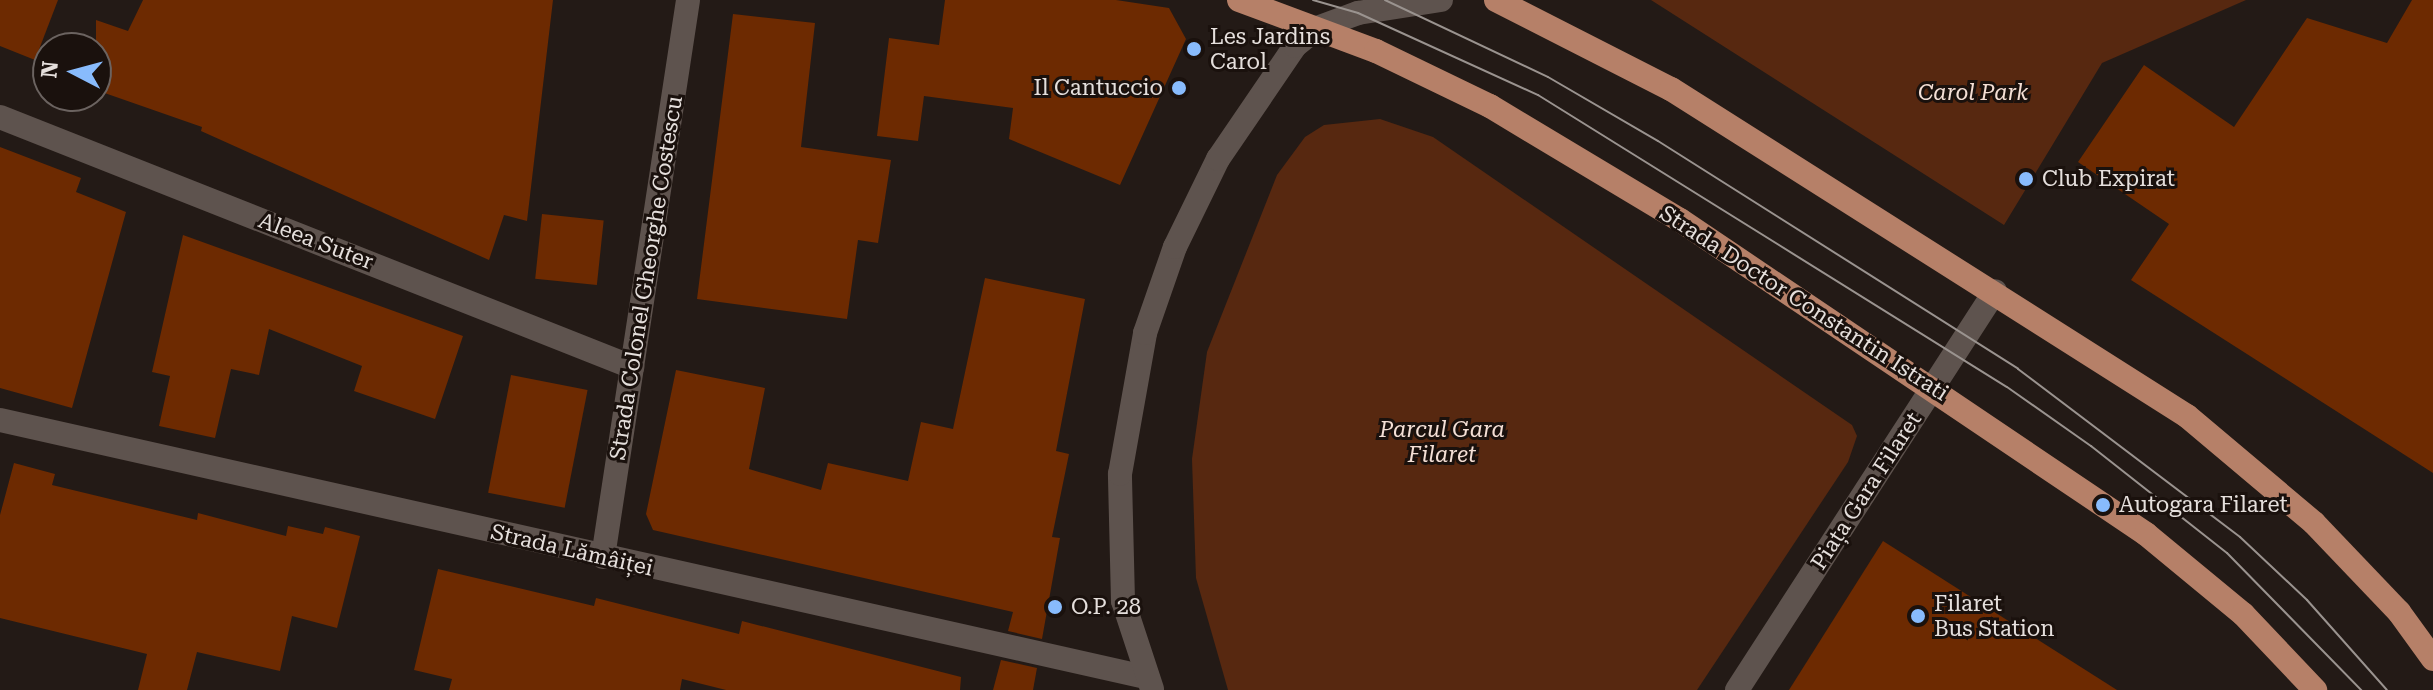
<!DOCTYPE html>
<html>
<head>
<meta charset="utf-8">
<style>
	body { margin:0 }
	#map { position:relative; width:2433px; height:690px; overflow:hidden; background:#231a16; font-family:"Roboto Serif",serif }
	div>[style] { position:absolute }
	.green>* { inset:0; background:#572810 }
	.building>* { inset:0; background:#6d2a01; transform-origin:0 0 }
	.minor>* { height:24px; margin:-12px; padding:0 12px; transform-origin:12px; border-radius:12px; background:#5e534e }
	.major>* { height:24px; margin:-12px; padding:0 12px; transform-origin:12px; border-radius:12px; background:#b68068 }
	.tram>* { height:2px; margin:-1px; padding:0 1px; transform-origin:1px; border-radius:1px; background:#9a938f }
	.dots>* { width:22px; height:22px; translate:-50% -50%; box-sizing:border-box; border:4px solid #1a110d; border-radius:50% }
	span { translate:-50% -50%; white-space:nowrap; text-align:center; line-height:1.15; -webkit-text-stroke:6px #1a110d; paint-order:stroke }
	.poi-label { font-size:22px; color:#e5dfdc }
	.left { translate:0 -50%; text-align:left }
	.right { translate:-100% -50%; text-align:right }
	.park-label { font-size:22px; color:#f4dfd5; font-style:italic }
	.street-label { font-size:22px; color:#e5dfdc }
	.north { position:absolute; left:32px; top:32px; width:80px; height:80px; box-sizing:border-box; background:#1a110d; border:2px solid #6b6360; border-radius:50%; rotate:276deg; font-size:22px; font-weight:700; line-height:32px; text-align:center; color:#e5dfdc }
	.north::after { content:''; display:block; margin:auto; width:28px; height:36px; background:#88bbfc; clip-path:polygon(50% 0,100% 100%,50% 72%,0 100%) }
</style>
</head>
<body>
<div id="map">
	<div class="green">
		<div style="clip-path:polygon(1651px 0,2246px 0,2102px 63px,2004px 225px)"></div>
		<div style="clip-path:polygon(1380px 119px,1433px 137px,1852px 425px,1857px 436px,1848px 462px,1697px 690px,1228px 690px,1196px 578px,1192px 459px,1207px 352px,1277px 175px,1305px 137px,1324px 125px)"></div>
	</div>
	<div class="building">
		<div style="clip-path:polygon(0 0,58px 0,35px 60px,0 46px)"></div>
		<div style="clip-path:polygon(143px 0,553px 0,527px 221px,504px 215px,489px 260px,201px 131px,202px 127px,96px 90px,96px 20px,128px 31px)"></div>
		<div style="clip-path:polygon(945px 0,1116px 0,1169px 8px,1186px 39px,1120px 185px,1009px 139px,1013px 108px,924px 96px,918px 141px,877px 136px,889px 38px,939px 45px)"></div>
		<div style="clip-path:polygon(2412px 0,2433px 0,2433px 473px,2131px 280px,2169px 224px,2078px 162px,2144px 65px,2234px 127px,2307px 18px,2387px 43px)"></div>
		<div style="clip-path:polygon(733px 14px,815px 23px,801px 147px,891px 160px,878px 243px,858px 240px,847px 319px,697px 299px)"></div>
		<div style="clip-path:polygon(0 147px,81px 178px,76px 192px,126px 212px,72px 408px,0 388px)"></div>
		<div style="left:542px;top:214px;width:62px;height:65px;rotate:6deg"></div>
		<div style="clip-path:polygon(183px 235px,463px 336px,435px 419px,354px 391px,362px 366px,269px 329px,259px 375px,231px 369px,215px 438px,159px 426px,170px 376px,152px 372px)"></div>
		<div style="clip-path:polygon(985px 278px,1085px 299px,1056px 451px,1069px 454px,1052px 537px,1060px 538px,1042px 639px,1008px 631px,1013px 612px,653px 530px,646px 514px,676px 370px,765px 388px,749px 469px,821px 490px,828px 463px,908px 481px,921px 422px,953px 429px)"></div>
		<div style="left:511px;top:375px;width:78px;height:120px;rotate:11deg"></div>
		<div style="clip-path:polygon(14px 463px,55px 474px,52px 485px,197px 520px,198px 513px,286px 536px,288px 526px,323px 534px,325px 527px,360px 536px,337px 628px,292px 616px,280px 671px,197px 652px,187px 690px,138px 690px,147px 654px,0 618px,0 515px)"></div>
		<div style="clip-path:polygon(1883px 541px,2117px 690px,1789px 690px)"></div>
		<div style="clip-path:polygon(438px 569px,594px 606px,596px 598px,739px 634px,742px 621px,961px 677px,960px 690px,726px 690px,682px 679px,680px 690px,449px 690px,452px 679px,414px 670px)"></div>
		<div style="clip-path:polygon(1001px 660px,1037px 668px,1033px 690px,993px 690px)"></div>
	</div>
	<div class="minor">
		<div style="left:0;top:117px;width:680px;rotate:21.58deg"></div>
		<div style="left:0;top:420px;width:1173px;rotate:12.65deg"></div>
		<div style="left:603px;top:557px;width:563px;rotate:-81.32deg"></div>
		<div style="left:1152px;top:689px;width:93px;rotate:-108.2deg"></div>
		<div style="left:1123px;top:601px;width:127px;rotate:-91.4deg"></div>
		<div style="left:1120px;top:474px;width:143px;rotate:-79.9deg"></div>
		<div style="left:1145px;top:333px;width:91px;rotate:-70.8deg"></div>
		<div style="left:1175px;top:247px;width:98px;rotate:-64deg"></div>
		<div style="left:1218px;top:159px;width:137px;rotate:-55.7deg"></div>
		<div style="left:1295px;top:46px;width:28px;rotate:-39deg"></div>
		<div style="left:1317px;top:28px;width:44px;rotate:-20.1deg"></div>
		<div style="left:1358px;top:13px;width:84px;rotate:-8.9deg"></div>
		<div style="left:1737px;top:690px;width:475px;rotate:-57.1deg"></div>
	</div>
	<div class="major">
		<div style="left:1239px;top:0;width:146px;rotate:20.4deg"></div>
		<div style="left:1376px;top:51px;width:127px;rotate:25.8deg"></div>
		<div style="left:1490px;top:106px;width:222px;rotate:31deg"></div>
		<div style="left:1680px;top:220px;width:562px;rotate:33.97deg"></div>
		<div style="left:2146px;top:534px;width:126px;rotate:39.5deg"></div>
		<div style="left:2243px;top:614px;width:105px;rotate:46.5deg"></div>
		<div style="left:1496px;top:0;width:196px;rotate:27deg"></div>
		<div style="left:1671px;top:89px;width:611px;rotate:32.36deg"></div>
		<div style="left:2187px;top:416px;width:166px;rotate:40.1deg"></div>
		<div style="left:2314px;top:523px;width:123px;rotate:46.3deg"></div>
		<div style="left:2399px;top:612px;width:58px;rotate:54.1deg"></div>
	</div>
	<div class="tram">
		<div style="left:1313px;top:0;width:47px;rotate:16.1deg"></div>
		<div style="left:1358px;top:13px;width:198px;rotate:24.5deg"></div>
		<div style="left:1538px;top:95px;width:552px;rotate:31.91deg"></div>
		<div style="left:2007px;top:387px;width:103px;rotate:35.1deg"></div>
		<div style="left:2091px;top:446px;width:173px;rotate:38.2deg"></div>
		<div style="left:2227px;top:553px;width:192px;rotate:45.6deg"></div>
		<div style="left:1385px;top:0;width:180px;rotate:25.3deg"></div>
		<div style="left:1548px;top:77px;width:127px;rotate:30.2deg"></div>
		<div style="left:1658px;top:141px;width:426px;rotate:32.3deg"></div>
		<div style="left:2018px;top:369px;width:278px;rotate:37.1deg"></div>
		<div style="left:2240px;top:537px;width:92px;rotate:43.2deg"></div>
		<div style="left:2307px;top:600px;width:120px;rotate:48.4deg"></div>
	</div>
	<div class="dots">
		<div style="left:1194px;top:49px;background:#88bbfc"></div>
		<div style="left:1179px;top:88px;background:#88bbfc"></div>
		<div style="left:2026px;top:179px;background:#88bbfc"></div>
		<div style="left:2103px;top:505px;background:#88bbfc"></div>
		<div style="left:1055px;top:607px;background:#88bbfc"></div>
		<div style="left:1918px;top:616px;background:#88bbfc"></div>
	</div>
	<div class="poi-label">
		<span class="left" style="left:1210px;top:49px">Les Jardins<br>Carol</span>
		<span class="right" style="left:1163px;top:88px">Il Cantuccio</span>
		<span class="left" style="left:2042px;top:179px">Club Expirat</span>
		<span class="left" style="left:2119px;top:505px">Autogara Filaret</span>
		<span class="left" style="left:1934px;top:616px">Filaret<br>Bus Station</span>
		<span class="left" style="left:1071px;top:607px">O.P. 28</span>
	</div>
	<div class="park-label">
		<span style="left:1973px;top:93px">Carol Park</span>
		<span style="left:1442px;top:442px">Parcul Gara<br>Filaret</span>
	</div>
	<div class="street-label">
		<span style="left:316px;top:241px;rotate:21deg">Aleea Suter</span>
		<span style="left:646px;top:278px;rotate:-81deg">Strada Colonel Gheorghe Costescu</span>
		<span style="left:1804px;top:303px;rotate:33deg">Strada Doctor Constantin Istrati</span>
		<span style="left:1866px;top:491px;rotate:-57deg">Piața Gara Filaret</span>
		<span style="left:572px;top:550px;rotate:13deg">Strada Lămâiței</span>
	</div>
	<div class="north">N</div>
</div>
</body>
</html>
